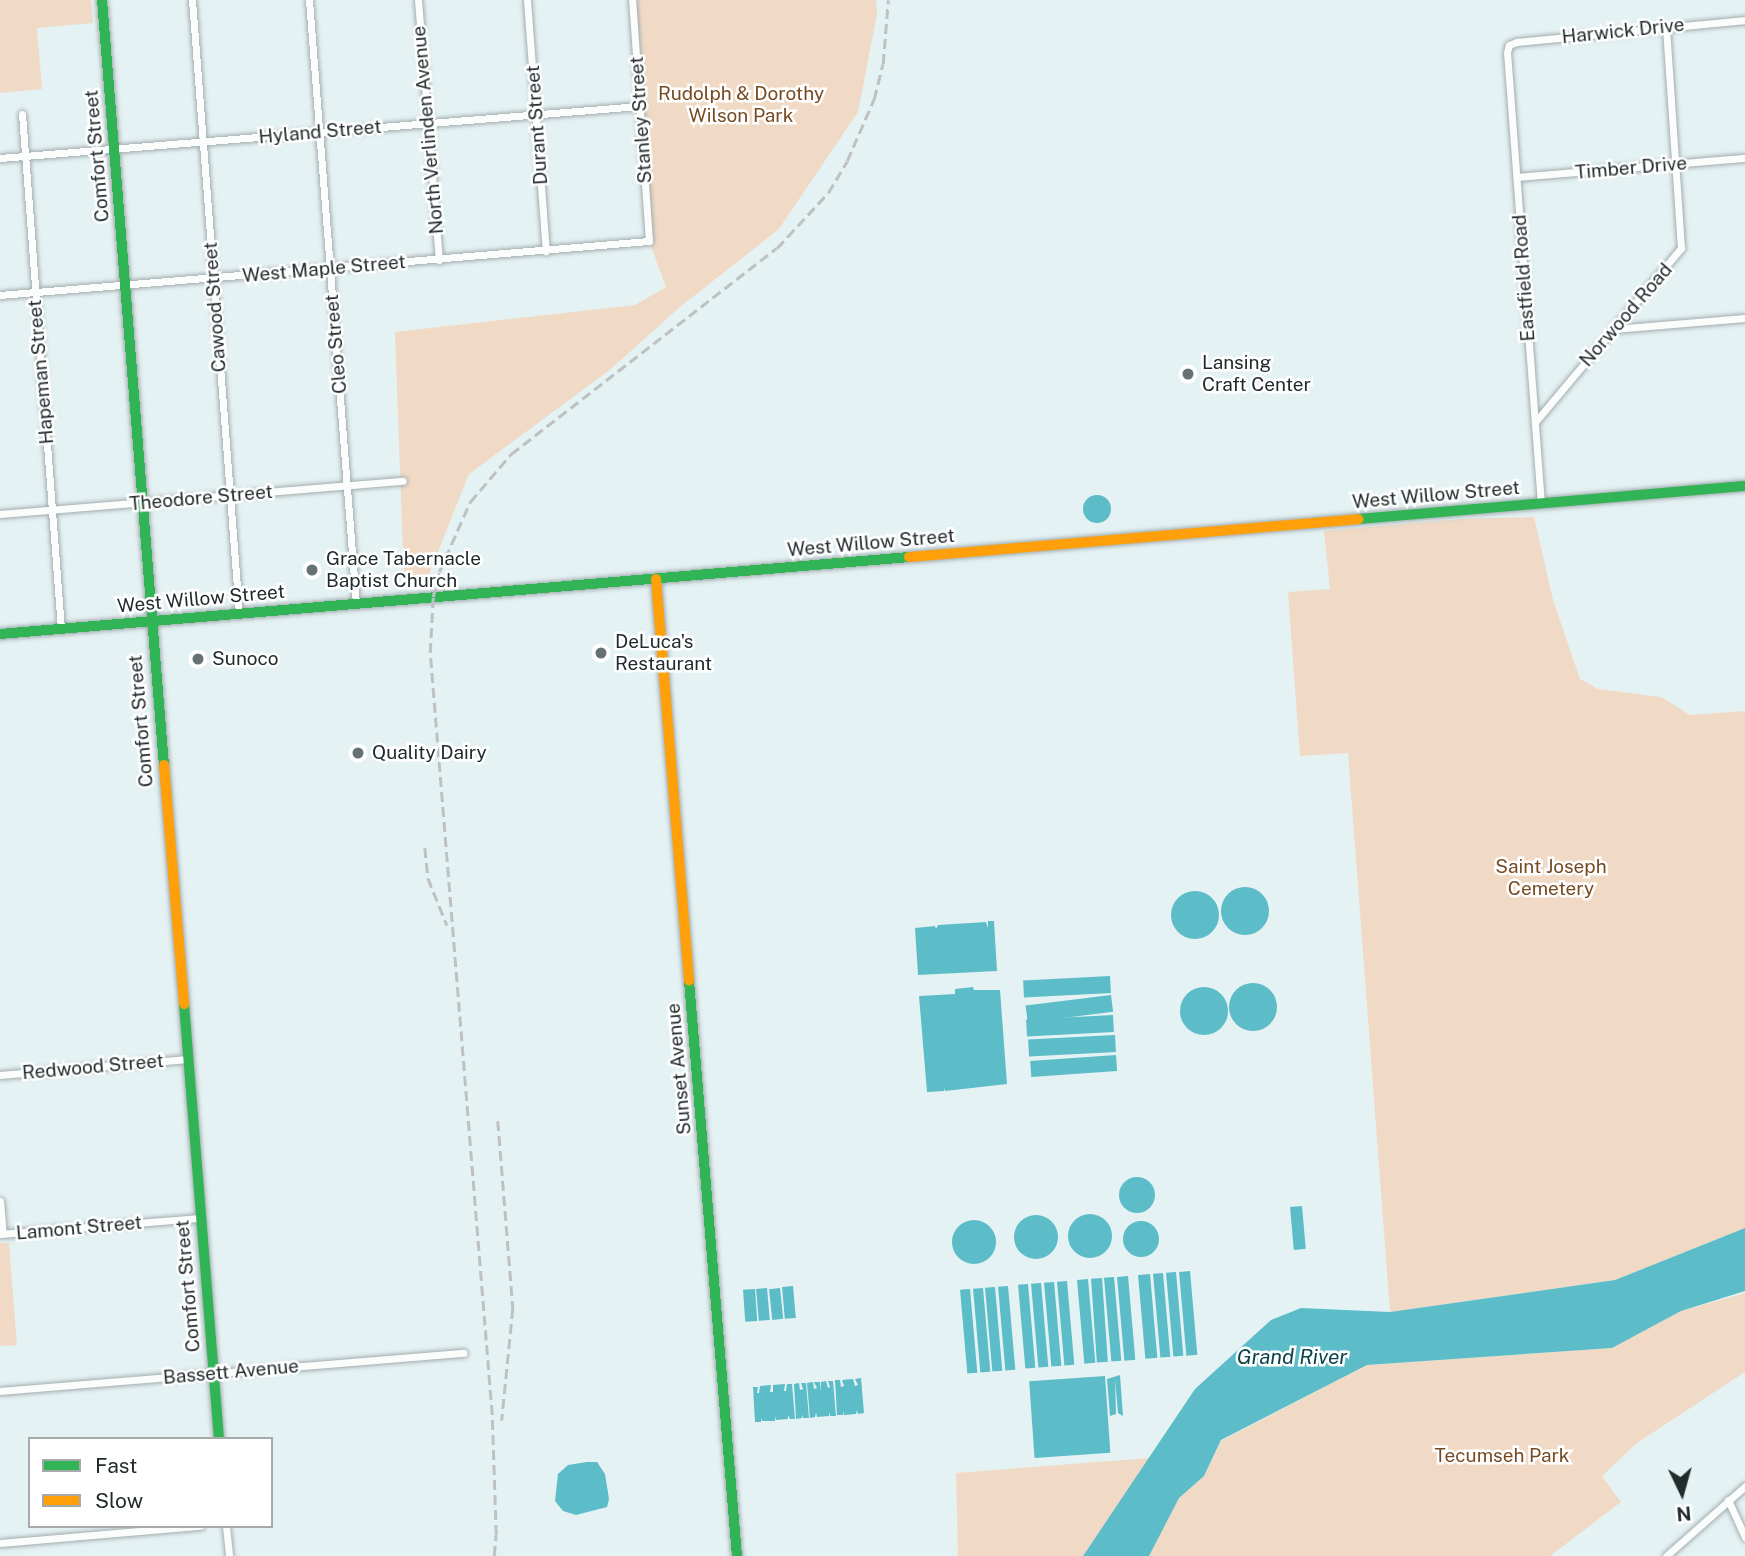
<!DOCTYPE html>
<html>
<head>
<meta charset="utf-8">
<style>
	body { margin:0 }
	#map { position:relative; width:1745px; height:1556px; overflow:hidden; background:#e5f2f4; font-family:"Public Sans",sans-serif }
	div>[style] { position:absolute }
	.green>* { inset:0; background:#f0dac6 }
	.water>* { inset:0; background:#5cbcc8; transform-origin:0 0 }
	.round { border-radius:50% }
	.roads { filter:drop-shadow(0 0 2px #a3adae) drop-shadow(0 0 2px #a3adae) }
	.street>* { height:7px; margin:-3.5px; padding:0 3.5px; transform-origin:3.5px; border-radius:3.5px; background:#fbfdfd }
	.fast>* { height:10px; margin:-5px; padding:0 5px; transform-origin:5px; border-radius:5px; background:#30b455 }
	.slow>* { height:10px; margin:-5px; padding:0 5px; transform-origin:5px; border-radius:5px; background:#ff9f0a }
	.rail>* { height:2.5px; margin-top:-1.25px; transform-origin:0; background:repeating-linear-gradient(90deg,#bec1c1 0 10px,transparent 0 15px) }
	.dots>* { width:19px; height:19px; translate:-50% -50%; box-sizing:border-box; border:4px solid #fff; border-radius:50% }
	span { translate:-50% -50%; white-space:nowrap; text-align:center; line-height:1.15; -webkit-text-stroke:5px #fff; paint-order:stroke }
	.street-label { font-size:19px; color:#222b2c }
	.park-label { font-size:19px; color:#774a22 }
	.poi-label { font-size:19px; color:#222b2c }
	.left { translate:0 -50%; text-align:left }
	.water-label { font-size:21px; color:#0c434a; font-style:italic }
	.legend { position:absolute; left:28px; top:1437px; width:245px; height:91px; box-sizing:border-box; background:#fff; border:2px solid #a7aaab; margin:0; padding:9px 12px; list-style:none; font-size:21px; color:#222b2c }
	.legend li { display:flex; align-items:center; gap:14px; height:35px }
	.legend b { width:35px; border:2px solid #a7aaab }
	.north { position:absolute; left:1647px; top:1458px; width:70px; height:70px; -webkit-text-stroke:5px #fff; paint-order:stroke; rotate:175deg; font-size:19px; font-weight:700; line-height:28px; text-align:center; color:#222b2c }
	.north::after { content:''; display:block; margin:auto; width:24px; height:32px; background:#222b2c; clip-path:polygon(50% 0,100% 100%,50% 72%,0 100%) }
</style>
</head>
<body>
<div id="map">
	<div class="green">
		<div style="clip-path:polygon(0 0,91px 0,93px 23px,37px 28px,42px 89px,0 93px)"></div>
		<div style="clip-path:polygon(630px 0,876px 0,877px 14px,858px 112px,779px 229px,680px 307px,611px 369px,469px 474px,426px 582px,404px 582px,395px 332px,635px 305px,666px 287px,649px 241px)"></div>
		<div style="clip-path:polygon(1534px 517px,1553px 600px,1580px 679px,1598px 689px,1661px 697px,1690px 715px,1745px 711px,1745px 1228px,1615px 1280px,1390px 1312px,1348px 753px,1300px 756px,1288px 592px,1330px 589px,1324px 531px,1461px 519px)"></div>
		<div style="clip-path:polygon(0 1243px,9px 1243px,17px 1345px,0 1346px)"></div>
		<div style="clip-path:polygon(1745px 1293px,1745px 1372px,1637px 1443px,1602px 1476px,1621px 1502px,1550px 1556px,1143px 1556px,1179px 1498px,1204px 1476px,1221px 1441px,1367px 1365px,1612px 1348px,1681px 1311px)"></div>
		<div style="clip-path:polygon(1149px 1458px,1083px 1556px,958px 1556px,956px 1473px)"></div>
	</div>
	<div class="water">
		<div class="round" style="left:1083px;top:495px;width:28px;height:28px"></div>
		<div class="round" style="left:1221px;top:887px;width:48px;height:48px"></div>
		<div class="round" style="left:1171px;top:891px;width:48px;height:48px"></div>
		<div style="clip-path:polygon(988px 921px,994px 921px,997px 971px,918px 975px,915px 928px,935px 926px,936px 929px,938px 925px,986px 922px,988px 928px)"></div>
		<div style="left:1110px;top:976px;width:17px;height:87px;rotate:87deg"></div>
		<div class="round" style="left:1229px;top:983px;width:48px;height:48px"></div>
		<div style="clip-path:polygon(973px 987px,974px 990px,1000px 990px,1007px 1084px,945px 1091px,944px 1088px,944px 1091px,927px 1092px,919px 996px,955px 994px,955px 989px)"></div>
		<div class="round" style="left:1180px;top:987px;width:48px;height:48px"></div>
		<div style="left:1111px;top:995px;width:17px;height:86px;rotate:83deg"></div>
		<div style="left:1113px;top:1015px;width:17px;height:87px;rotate:87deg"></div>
		<div style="left:1115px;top:1035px;width:17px;height:87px;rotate:87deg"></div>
		<div style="left:1116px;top:1055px;width:16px;height:86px;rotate:86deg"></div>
		<div class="round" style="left:1119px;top:1177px;width:36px;height:36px"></div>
		<div style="left:1302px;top:1206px;width:43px;height:12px;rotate:85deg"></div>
		<div class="round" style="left:1068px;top:1214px;width:44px;height:44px"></div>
		<div class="round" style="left:1014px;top:1215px;width:44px;height:44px"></div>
		<div class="round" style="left:952px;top:1220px;width:44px;height:44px"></div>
		<div class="round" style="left:1123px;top:1221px;width:36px;height:36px"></div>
		<div style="clip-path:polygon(1745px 1228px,1745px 1291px,1681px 1311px,1612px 1348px,1367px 1365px,1221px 1440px,1204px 1476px,1179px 1498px,1149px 1556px,1083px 1556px,1195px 1389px,1271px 1320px,1301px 1308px,1390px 1312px,1615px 1280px)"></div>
		<div style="left:1190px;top:1271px;width:84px;height:11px;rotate:85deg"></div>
		<div style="left:1176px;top:1272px;width:84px;height:10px;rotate:85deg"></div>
		<div style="left:1163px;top:1273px;width:84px;height:10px;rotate:85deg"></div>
		<div style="left:1150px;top:1274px;width:84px;height:12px;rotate:85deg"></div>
		<div style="left:1128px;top:1276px;width:84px;height:11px;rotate:85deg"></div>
		<div style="left:1114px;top:1277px;width:84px;height:10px;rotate:85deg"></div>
		<div style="left:1102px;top:1278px;width:84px;height:11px;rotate:86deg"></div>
		<div style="left:1088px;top:1279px;width:84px;height:11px;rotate:85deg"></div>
		<div style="left:1067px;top:1281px;width:84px;height:10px;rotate:85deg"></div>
		<div style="left:1054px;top:1282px;width:84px;height:10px;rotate:85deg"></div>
		<div style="left:1041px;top:1283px;width:84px;height:10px;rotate:85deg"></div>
		<div style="left:1028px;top:1284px;width:84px;height:10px;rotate:85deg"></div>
		<div style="left:793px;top:1286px;width:32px;height:11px;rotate:85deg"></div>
		<div style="left:1008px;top:1286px;width:84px;height:10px;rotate:85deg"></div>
		<div style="left:995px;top:1287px;width:84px;height:10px;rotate:85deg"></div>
		<div style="left:767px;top:1288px;width:32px;height:11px;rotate:85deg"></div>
		<div style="left:780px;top:1288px;width:31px;height:11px;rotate:84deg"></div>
		<div style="left:983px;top:1288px;width:84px;height:10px;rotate:85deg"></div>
		<div style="left:755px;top:1289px;width:32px;height:12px;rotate:86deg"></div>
		<div style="left:970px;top:1289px;width:84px;height:10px;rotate:85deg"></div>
		<div style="clip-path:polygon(1120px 1375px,1123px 1416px,1118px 1413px,1115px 1379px,1116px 1414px,1110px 1416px,1107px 1379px)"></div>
		<div style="left:1105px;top:1376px;width:77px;height:76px;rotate:86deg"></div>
		<div style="clip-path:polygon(861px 1378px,864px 1413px,858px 1414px,857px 1410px,856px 1414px,844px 1415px,843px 1411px,843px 1415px,837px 1415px,835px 1380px,840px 1380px,841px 1387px,844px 1386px,842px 1380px,853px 1379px,855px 1386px,858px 1385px,855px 1379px)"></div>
		<div style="clip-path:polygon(826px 1381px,828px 1388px,830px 1387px,828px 1381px,833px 1381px,836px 1416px,830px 1416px,830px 1412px,829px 1416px,817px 1417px,816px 1413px,815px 1417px,810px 1418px,807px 1383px,813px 1382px,814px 1389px,817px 1388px,814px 1382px,820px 1382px,821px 1392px,821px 1382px)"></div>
		<div style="clip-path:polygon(799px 1383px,800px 1390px,803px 1389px,801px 1383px,806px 1383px,809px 1418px,803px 1418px,802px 1414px,802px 1418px,796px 1419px,794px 1384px)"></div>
		<div style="clip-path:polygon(785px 1384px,784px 1391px,786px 1391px,787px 1384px,792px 1384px,795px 1419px,790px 1419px,788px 1415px,788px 1419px,776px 1420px,775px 1416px,775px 1421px,762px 1421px,761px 1418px,761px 1422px,755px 1422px,753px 1387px,758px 1387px,757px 1393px,759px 1393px,760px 1386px,771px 1385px,770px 1392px,773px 1392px,773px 1385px)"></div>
		<div style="clip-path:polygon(587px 1462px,597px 1462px,605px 1474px,609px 1499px,607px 1507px,576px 1515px,563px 1511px,555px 1501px,558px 1474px,568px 1465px)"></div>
	</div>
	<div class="roads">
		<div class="street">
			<div style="left:192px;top:0;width:616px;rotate:85.62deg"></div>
			<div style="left:309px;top:0;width:606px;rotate:85.55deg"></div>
			<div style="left:418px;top:0;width:261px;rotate:85.4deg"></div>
			<div style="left:527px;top:0;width:252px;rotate:85.7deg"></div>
			<div style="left:22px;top:114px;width:516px;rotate:85.67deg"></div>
			<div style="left:0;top:158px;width:642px;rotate:-4.65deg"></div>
			<div style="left:1517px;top:177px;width:229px;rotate:-4.8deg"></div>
			<div style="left:0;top:295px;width:651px;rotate:-4.76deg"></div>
			<div style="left:649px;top:241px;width:242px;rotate:-94deg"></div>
			<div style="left:1614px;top:329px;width:131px;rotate:-4.8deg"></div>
			<div style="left:1536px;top:421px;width:226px;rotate:-50deg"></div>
			<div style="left:1681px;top:248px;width:220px;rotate:-93.9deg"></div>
			<div style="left:1541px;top:504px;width:453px;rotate:-94.3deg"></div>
			<div style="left:1507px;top:52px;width:7px;rotate:-74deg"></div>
			<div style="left:1509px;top:45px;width:9px;rotate:-21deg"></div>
			<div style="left:1517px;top:42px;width:229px;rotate:-5.5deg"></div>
			<div style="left:0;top:514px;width:404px;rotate:-4.7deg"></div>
			<div style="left:0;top:1075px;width:188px;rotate:-4.9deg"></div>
			<div style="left:0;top:1201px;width:33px;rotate:85deg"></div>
			<div style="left:0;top:1234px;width:201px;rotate:-4.6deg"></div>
			<div style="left:0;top:1391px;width:465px;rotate:-4.7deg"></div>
			<div style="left:1728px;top:1500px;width:41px;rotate:65.3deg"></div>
			<div style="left:226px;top:1526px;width:30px;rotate:84deg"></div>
			<div style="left:0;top:1543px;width:201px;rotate:-4.9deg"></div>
			<div style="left:1666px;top:1556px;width:106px;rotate:-41.5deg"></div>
		</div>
		<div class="fast">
			<div style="left:102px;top:0;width:768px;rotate:85.37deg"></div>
			<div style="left:1358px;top:519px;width:388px;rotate:-4.9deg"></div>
			<div style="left:0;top:634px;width:912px;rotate:-4.84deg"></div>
			<div style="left:689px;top:981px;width:577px;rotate:85.23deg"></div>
			<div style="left:184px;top:1004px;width:436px;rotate:85.4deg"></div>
		</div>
		<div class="slow">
			<div style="left:909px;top:557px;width:451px;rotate:-4.8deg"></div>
			<div style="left:656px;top:579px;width:403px;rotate:85.3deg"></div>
			<div style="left:164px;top:765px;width:240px;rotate:85.2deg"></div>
		</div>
	</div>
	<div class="rail">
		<div style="left:425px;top:848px;width:30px;rotate:84deg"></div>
		<div style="left:428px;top:878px;width:51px;rotate:68deg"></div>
		<div style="left:498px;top:1121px;width:189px;rotate:85.4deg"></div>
		<div style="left:513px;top:1309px;width:112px;rotate:95.7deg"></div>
		<div style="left:494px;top:1556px;width:21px;rotate:-85deg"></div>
		<div style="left:496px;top:1535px;width:120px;rotate:-91.9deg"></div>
		<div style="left:492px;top:1415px;width:765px;rotate:-94.65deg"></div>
		<div style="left:430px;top:653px;width:56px;rotate:-86.9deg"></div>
		<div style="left:433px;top:597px;width:26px;rotate:-77deg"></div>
		<div style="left:439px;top:572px;width:77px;rotate:-66.1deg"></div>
		<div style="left:470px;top:502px;width:63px;rotate:-49.5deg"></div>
		<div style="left:511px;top:454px;width:336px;rotate:-37.8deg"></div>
		<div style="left:777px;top:248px;width:75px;rotate:-47.2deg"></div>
		<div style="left:828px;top:193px;width:37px;rotate:-59deg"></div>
		<div style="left:847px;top:161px;width:68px;rotate:-66.5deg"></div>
		<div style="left:874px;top:99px;width:36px;rotate:-76deg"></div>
		<div style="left:883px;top:64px;width:64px;rotate:-85.5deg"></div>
	</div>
	<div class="dots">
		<div style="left:1188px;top:374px;background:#667172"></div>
		<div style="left:312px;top:570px;background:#667172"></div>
		<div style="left:601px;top:653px;background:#667172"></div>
		<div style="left:198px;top:659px;background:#667172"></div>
		<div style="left:358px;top:753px;background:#667172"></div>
	</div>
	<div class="street-label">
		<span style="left:1623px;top:31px;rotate:-6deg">Harwick Drive</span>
		<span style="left:641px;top:120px;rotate:-94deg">Stanley Street</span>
		<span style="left:537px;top:125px;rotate:-94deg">Durant Street</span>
		<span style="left:428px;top:130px;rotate:-95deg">North Verlinden Avenue</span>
		<span style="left:320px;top:132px;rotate:-5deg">Hyland Street</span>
		<span style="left:97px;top:156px;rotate:-95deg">Comfort Street</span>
		<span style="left:1631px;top:168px;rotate:-5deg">Timber Drive</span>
		<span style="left:324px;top:269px;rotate:-5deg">West Maple Street</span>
		<span style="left:1524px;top:278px;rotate:-94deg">Eastfield Road</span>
		<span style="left:215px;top:307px;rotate:-94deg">Cawood Street</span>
		<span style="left:1626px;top:315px;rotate:-49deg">Norwood Road</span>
		<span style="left:336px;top:344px;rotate:-95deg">Cleo Street</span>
		<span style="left:41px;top:372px;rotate:-95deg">Hapeman Street</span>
		<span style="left:1436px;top:495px;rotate:-5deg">West Willow Street</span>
		<span style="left:201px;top:498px;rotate:-5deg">Theodore Street</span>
		<span style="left:871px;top:543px;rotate:-5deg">West Willow Street</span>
		<span style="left:201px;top:599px;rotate:-5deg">West Willow Street</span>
		<span style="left:141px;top:721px;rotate:-95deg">Comfort Street</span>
		<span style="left:93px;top:1067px;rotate:-5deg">Redwood Street</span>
		<span style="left:679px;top:1069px;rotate:-95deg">Sunset Avenue</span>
		<span style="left:79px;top:1228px;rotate:-5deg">Lamont Street</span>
		<span style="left:188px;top:1286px;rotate:-95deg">Comfort Street</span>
		<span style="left:231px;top:1372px;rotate:-5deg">Bassett Avenue</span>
	</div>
	<div class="park-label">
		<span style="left:741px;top:105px">Rudolph &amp; Dorothy<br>Wilson Park</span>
		<span style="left:1551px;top:878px">Saint Joseph<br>Cemetery</span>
		<span style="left:1502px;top:1456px">Tecumseh Park</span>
	</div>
	<div class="poi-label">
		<span class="left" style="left:1202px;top:374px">Lansing<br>Craft Center</span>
		<span class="left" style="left:326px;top:570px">Grace Tabernacle<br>Baptist Church</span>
		<span class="left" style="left:615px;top:653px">DeLuca's<br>Restaurant</span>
		<span class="left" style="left:212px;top:659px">Sunoco</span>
		<span class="left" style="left:372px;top:753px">Quality Dairy</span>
	</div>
	<div class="water-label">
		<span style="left:1292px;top:1357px">Grand River</span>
	</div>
	<ul class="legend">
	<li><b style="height:9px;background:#30b455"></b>Fast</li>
	<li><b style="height:9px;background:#ff9f0a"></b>Slow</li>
	</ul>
	<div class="north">N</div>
</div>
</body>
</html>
